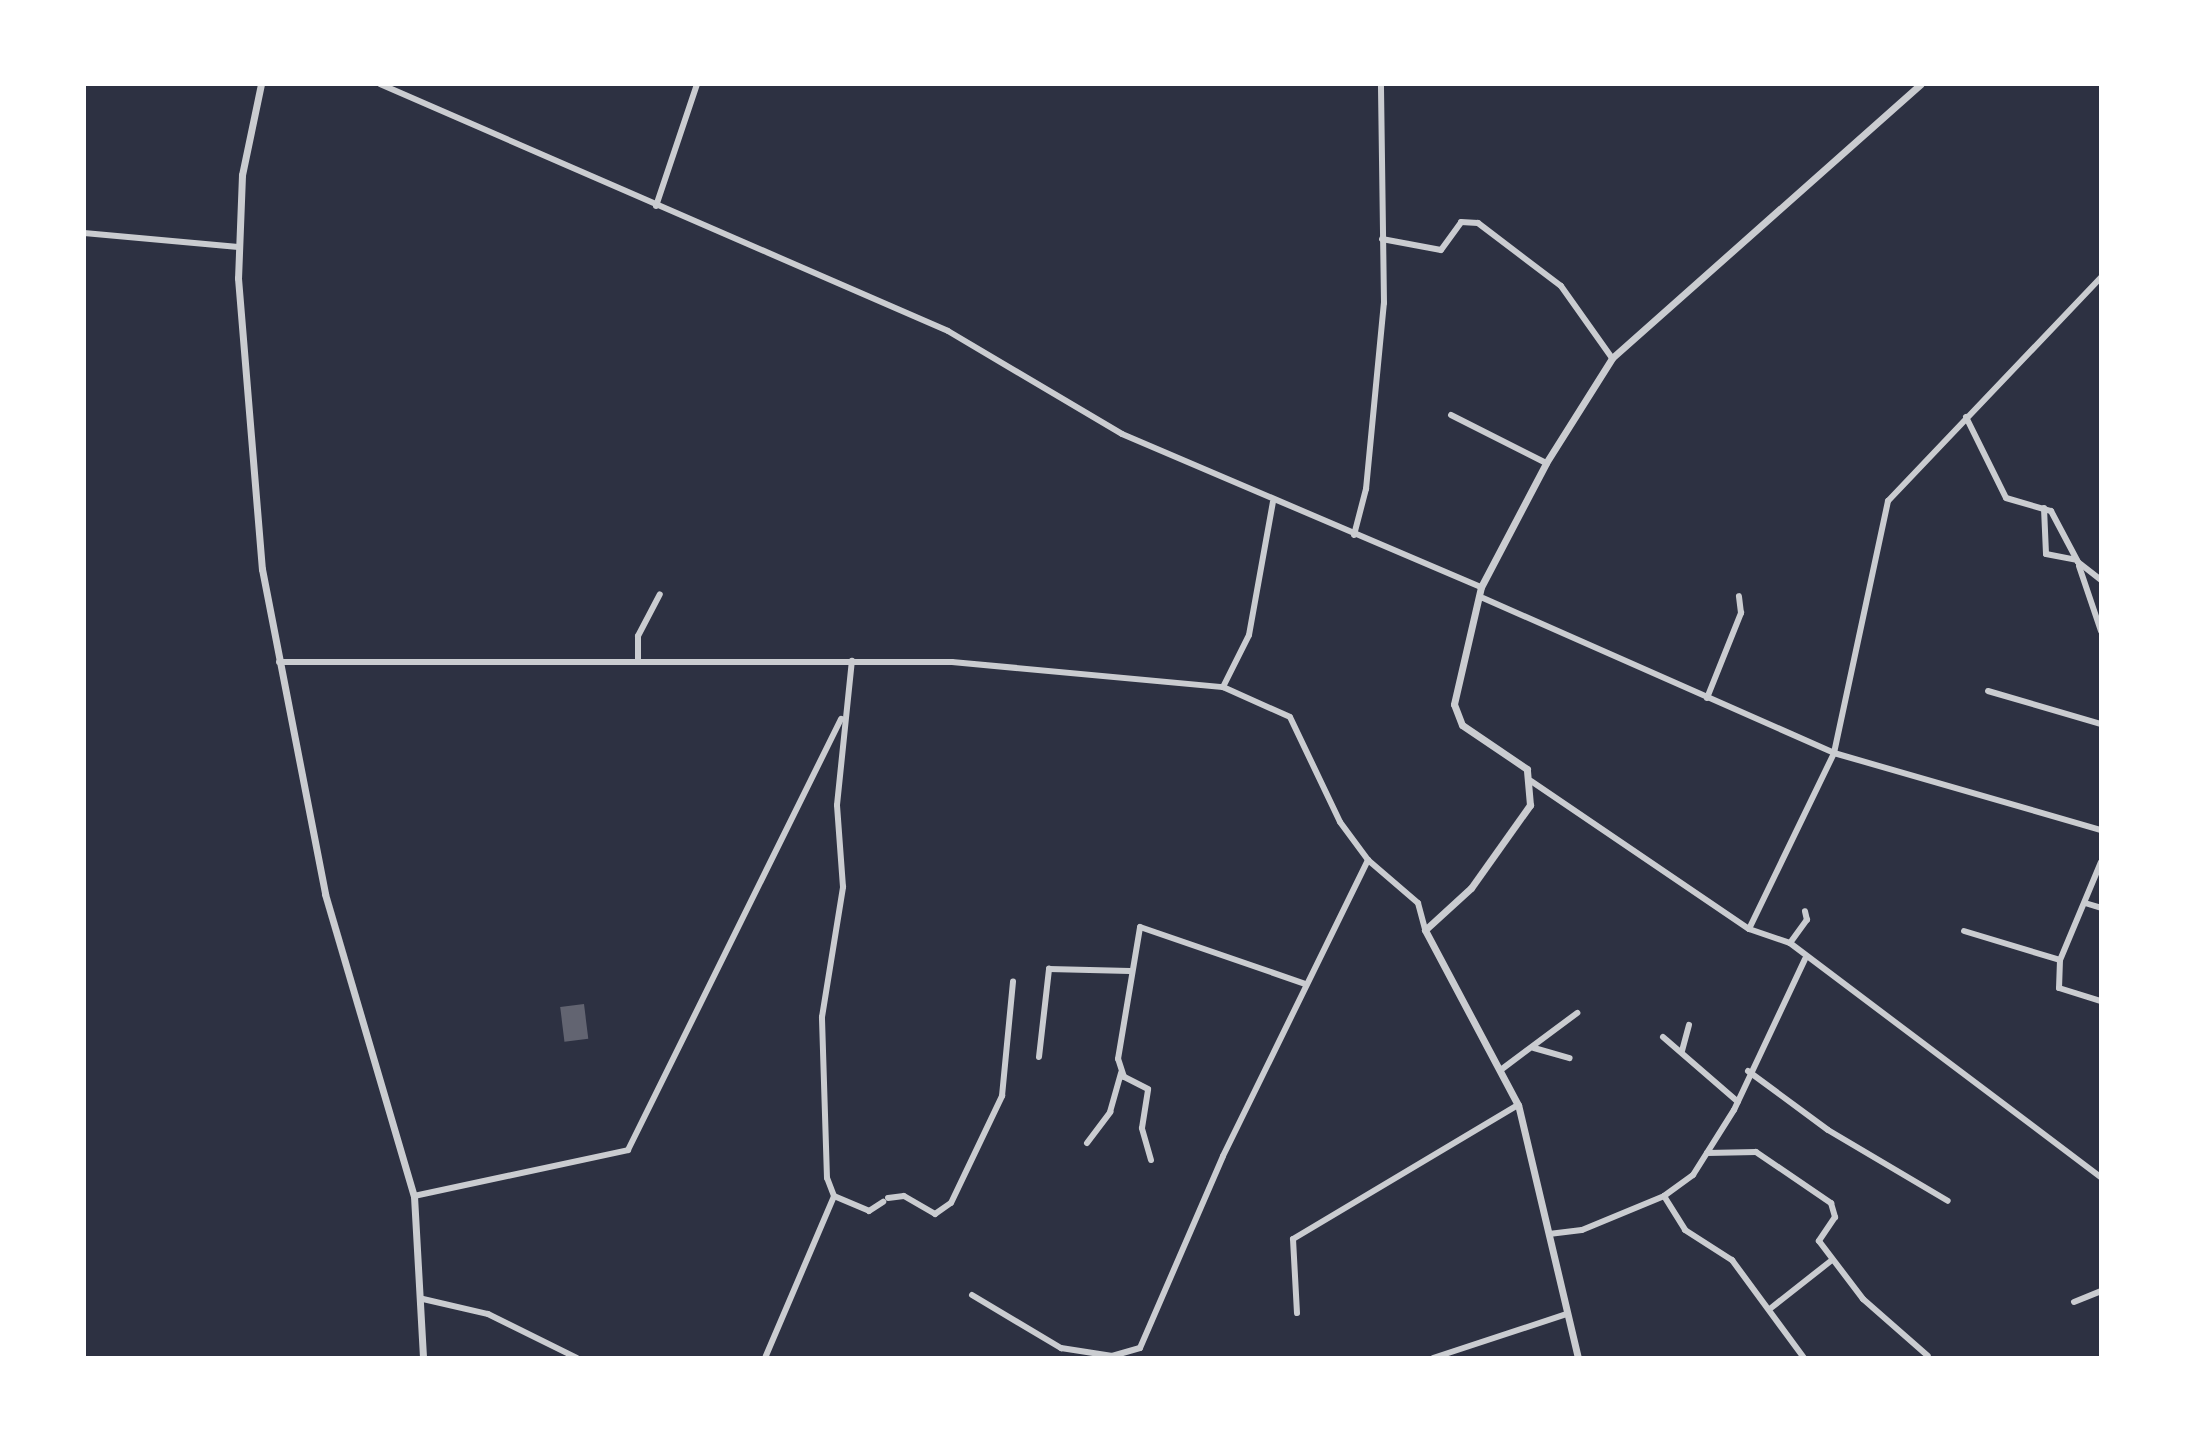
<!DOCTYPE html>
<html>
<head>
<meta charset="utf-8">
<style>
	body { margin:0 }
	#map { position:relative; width:2185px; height:1442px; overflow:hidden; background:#2d3142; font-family:Quicksand,sans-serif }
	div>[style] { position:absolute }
	.building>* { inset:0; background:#626471; transform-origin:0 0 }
	.minor>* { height:6px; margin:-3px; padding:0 3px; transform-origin:3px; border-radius:3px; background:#caccd0 }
	.tertiary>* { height:7px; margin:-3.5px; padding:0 3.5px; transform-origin:3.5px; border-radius:3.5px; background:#caccd0 }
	span { translate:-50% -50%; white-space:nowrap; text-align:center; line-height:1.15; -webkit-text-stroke:6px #fff; paint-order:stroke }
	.frame { position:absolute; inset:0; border:86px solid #fff; pointer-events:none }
</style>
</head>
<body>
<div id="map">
	<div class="building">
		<div style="left:584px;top:1004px;width:35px;height:24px;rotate:83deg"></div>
	</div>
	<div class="minor">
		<div style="left:380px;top:84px;width:619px;rotate:23.5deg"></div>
		<div style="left:948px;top:331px;width:202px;rotate:30.6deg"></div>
		<div style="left:1122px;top:434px;width:390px;rotate:23.1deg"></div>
		<div style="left:656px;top:206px;width:129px;rotate:-71.4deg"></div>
		<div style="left:84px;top:233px;width:155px;rotate:5.2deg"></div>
		<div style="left:1382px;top:239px;width:60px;rotate:10.6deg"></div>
		<div style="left:1441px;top:250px;width:34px;rotate:-54deg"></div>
		<div style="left:1461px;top:222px;width:17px;rotate:3deg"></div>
		<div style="left:1478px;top:223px;width:104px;rotate:37.2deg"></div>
		<div style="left:1561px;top:286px;width:88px;rotate:54.7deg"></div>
		<div style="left:1451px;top:415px;width:106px;rotate:26.8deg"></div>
		<div style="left:1966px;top:417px;width:90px;rotate:63.7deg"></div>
		<div style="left:2006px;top:498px;width:47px;rotate:16.1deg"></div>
		<div style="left:2051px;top:511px;width:58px;rotate:62.1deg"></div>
		<div style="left:2078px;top:562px;width:29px;rotate:38deg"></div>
		<div style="left:2044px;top:508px;width:46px;rotate:87.5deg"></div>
		<div style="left:2046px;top:554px;width:31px;rotate:11deg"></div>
		<div style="left:1354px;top:535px;width:48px;rotate:-75.4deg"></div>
		<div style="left:1366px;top:489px;width:187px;rotate:-84.5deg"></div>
		<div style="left:1384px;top:303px;width:219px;rotate:-90.8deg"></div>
		<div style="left:2079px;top:566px;width:69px;rotate:71.3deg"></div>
		<div style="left:1483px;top:598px;width:384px;rotate:23.8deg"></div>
		<div style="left:1834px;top:753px;width:278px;rotate:16.1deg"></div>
		<div style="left:638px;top:659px;width:23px;rotate:-90deg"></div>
		<div style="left:638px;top:636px;width:47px;rotate:-62.4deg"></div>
		<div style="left:279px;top:662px;width:673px"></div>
		<div style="left:952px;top:662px;width:272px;rotate:5.3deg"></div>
		<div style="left:1223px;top:687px;width:73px;rotate:24.1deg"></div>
		<div style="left:1290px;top:717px;width:116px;rotate:64.5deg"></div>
		<div style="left:1340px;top:822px;width:47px;rotate:53.6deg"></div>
		<div style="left:1368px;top:860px;width:66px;rotate:40.7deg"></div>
		<div style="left:1418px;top:903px;width:28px;rotate:75deg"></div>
		<div style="left:1223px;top:687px;width:58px;rotate:-63.4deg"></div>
		<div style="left:1249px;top:635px;width:135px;rotate:-79.8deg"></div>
		<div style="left:1988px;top:691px;width:118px;rotate:16.3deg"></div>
		<div style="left:1707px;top:698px;width:92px;rotate:-68.2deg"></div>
		<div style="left:1741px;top:613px;width:17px;rotate:-97deg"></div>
		<div style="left:1531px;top:781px;width:263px;rotate:34.2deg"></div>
		<div style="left:1749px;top:929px;width:43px;rotate:18.9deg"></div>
		<div style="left:1790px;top:943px;width:389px;rotate:37deg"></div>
		<div style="left:2101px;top:862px;width:106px;rotate:112.7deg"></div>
		<div style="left:2060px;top:960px;width:28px;rotate:92deg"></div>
		<div style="left:2059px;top:988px;width:44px;rotate:17.2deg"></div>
		<div style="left:2085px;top:903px;width:17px;rotate:17deg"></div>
		<div style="left:1749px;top:929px;width:195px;rotate:-64.2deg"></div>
		<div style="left:1834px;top:753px;width:258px;rotate:-77.9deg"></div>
		<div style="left:1888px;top:501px;width:309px;rotate:-46.4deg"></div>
		<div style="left:1964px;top:931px;width:100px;rotate:16.8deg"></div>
		<div style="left:1790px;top:943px;width:29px;rotate:-54deg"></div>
		<div style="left:1807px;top:920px;width:9px;rotate:-103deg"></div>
		<div style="left:1663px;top:1037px;width:99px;rotate:40.9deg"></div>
		<div style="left:1534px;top:1048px;width:37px;rotate:16deg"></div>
		<div style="left:1682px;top:1051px;width:27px;rotate:-75deg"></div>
		<div style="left:1039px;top:1057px;width:89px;rotate:-83.5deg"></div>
		<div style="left:1049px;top:969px;width:81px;rotate:1.4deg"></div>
		<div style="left:1502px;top:1069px;width:94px;rotate:-36.7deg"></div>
		<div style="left:1748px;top:1071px;width:99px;rotate:36.4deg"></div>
		<div style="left:1828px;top:1130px;width:139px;rotate:30.6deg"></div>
		<div style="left:1087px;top:1143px;width:39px;rotate:-53deg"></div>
		<div style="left:1110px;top:1112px;width:41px;rotate:-74.2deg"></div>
		<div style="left:1707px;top:1153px;width:49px;rotate:-1.2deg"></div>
		<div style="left:1756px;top:1152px;width:91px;rotate:34.2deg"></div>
		<div style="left:1831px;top:1203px;width:15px;rotate:74deg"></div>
		<div style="left:1835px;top:1217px;width:29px;rotate:124deg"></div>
		<div style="left:1819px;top:1241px;width:73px;rotate:52.8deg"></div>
		<div style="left:1863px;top:1299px;width:86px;rotate:41.2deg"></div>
		<div style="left:1151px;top:1160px;width:33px;rotate:-106deg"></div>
		<div style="left:1142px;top:1128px;width:39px;rotate:-81deg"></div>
		<div style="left:1148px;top:1089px;width:27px;rotate:-153deg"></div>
		<div style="left:1124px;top:1077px;width:19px;rotate:-108deg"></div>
		<div style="left:1118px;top:1059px;width:134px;rotate:-80.5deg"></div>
		<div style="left:1140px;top:927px;width:176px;rotate:19deg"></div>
		<div style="left:414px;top:1196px;width:219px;rotate:-12.1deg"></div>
		<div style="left:628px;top:1150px;width:481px;rotate:-63.7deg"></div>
		<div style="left:834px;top:1196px;width:38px;rotate:23deg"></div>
		<div style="left:869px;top:1211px;width:17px;rotate:-33deg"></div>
		<div style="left:1664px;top:1196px;width:40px;rotate:58deg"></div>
		<div style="left:1685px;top:1230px;width:56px;rotate:32.6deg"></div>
		<div style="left:1732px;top:1260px;width:122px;rotate:53.7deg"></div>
		<div style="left:888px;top:1198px;width:16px;rotate:-7deg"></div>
		<div style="left:904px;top:1196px;width:36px;rotate:30deg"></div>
		<div style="left:935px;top:1214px;width:19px;rotate:-35deg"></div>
		<div style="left:951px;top:1203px;width:119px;rotate:-64.5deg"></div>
		<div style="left:1002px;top:1096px;width:115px;rotate:-84.5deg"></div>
		<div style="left:1549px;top:1234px;width:33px;rotate:-7deg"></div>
		<div style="left:1582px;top:1230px;width:89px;rotate:-22.5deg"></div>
		<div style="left:1664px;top:1196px;width:36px;rotate:-36deg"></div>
		<div style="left:1693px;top:1175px;width:77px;rotate:-57.8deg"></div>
		<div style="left:1734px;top:1110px;width:167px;rotate:-64.8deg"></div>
		<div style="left:972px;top:1295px;width:104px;rotate:30.8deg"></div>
		<div style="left:1061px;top:1348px;width:52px;rotate:8.9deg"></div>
		<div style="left:1112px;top:1356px;width:29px;rotate:-16deg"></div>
		<div style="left:1140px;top:1348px;width:209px;rotate:-66.6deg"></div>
		<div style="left:1223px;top:1156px;width:330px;rotate:-63.9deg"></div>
		<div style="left:423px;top:1299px;width:67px;rotate:13deg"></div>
		<div style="left:488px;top:1314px;width:99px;rotate:26.3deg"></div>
		<div style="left:2074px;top:1302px;width:29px;rotate:-22deg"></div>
		<div style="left:1771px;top:1308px;width:78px;rotate:-38.2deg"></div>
		<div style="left:1297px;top:1313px;width:74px;rotate:-93.1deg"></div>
		<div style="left:1293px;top:1239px;width:262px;rotate:-30.8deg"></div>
		<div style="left:765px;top:1358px;width:176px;rotate:-66.9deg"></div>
		<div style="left:834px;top:1196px;width:19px;rotate:-111deg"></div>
		<div style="left:827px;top:1178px;width:161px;rotate:-91.8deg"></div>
		<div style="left:822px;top:1017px;width:132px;rotate:-80.8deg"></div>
		<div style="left:843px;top:887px;width:82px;rotate:-94.2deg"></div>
		<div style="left:837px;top:805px;width:145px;rotate:-84.1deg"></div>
		<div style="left:1433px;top:1358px;width:141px;rotate:-18.2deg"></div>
	</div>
	<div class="tertiary">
		<div style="left:261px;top:84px;width:93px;rotate:101.8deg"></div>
		<div style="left:242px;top:175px;width:103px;rotate:92.2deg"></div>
		<div style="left:238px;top:278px;width:292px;rotate:85.3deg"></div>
		<div style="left:262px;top:569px;width:331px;rotate:79deg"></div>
		<div style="left:325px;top:894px;width:315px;rotate:73.6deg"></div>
		<div style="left:414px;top:1196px;width:162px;rotate:86.8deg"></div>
		<div style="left:1578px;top:1358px;width:260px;rotate:-103.3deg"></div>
		<div style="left:1518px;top:1105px;width:198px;rotate:-118deg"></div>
		<div style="left:1425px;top:930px;width:62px;rotate:-42.4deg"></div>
		<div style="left:1471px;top:888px;width:102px;rotate:-54.6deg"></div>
		<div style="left:1530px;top:805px;width:36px;rotate:-95deg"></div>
		<div style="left:1527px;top:769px;width:78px;rotate:-145.9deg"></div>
		<div style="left:1462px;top:725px;width:22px;rotate:-111deg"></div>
		<div style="left:1454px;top:704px;width:120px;rotate:-77deg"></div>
		<div style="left:1481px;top:587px;width:140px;rotate:-62.3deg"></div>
		<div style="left:1546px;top:463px;width:124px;rotate:-57.8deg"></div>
		<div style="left:1612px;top:358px;width:413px;rotate:-41.6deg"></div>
	</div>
	<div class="frame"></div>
</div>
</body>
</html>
